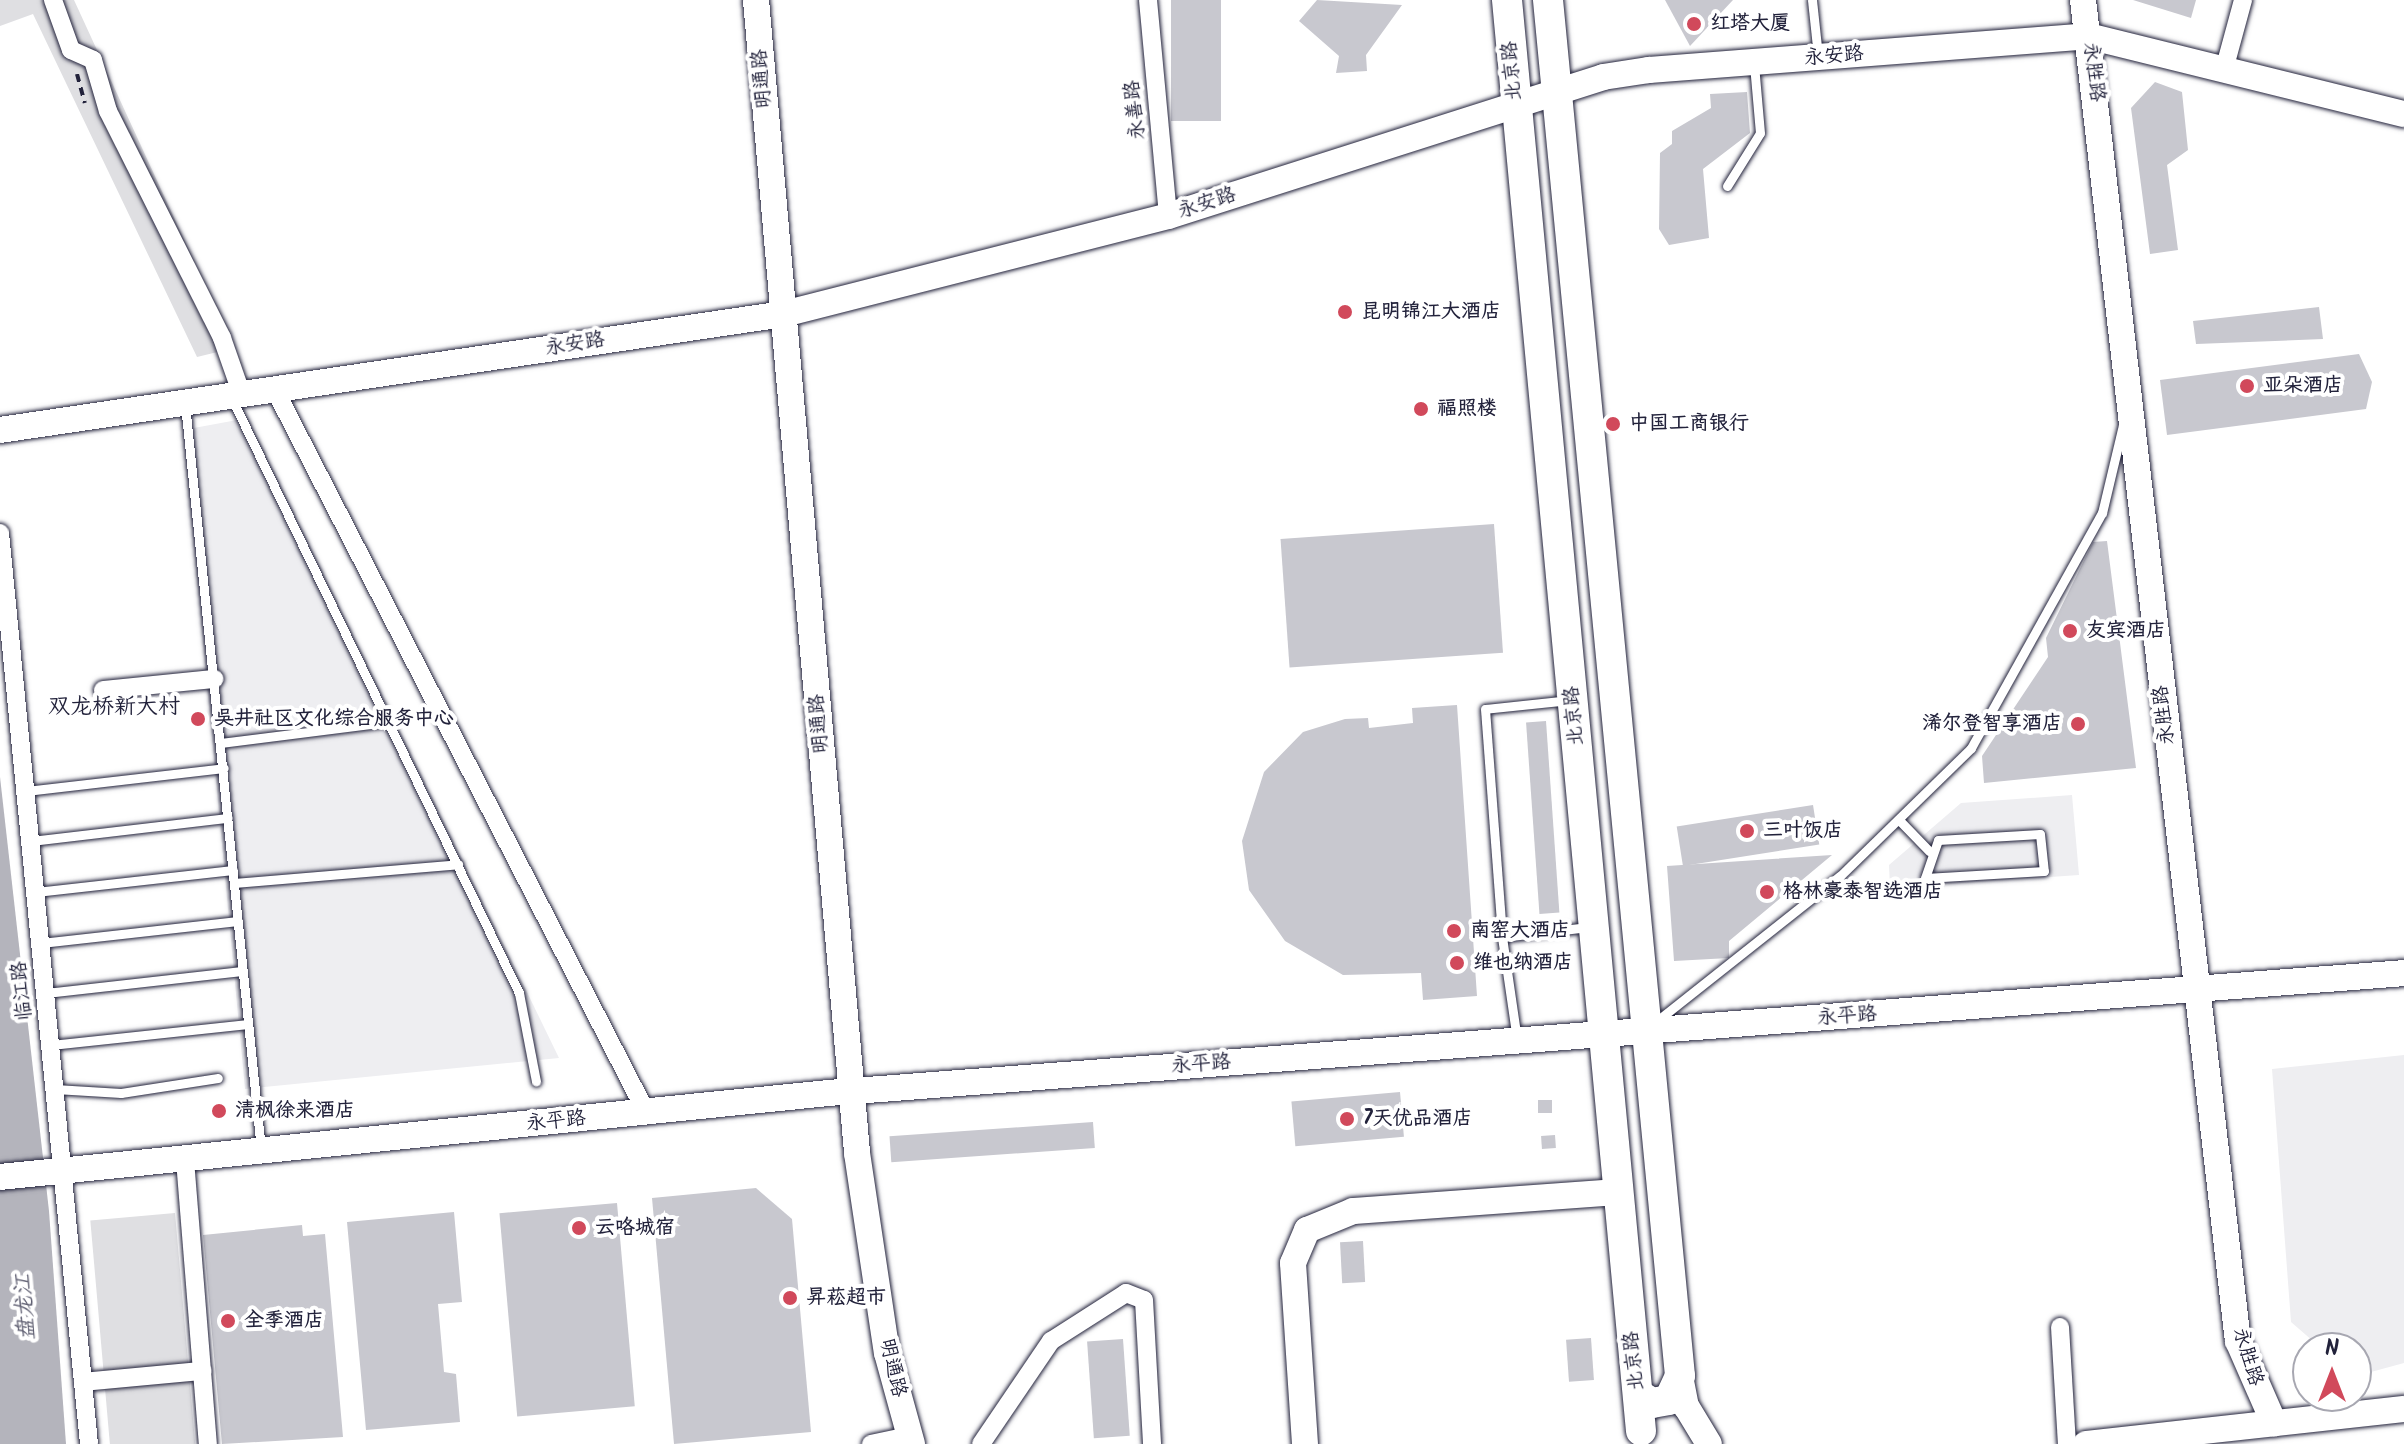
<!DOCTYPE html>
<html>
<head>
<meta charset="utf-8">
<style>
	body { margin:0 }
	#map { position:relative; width:2404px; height:1444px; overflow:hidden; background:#fff; font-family:Kalam,"LXGW WenKai TC",sans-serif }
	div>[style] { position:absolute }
	.built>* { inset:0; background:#eeeef1 }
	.green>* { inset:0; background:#dfdfe2; transform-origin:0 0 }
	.water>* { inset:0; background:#b4b4bc }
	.building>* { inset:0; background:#c8c8cf; transform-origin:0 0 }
	.path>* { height:4px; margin-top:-2px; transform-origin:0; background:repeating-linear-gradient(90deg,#22223b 0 8px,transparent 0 14px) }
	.roads { filter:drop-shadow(0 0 2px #22223b) drop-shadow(0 0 2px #22223b) }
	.lane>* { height:9px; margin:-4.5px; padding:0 4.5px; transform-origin:4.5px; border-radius:4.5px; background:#fff }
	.street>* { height:18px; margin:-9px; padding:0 9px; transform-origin:9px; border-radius:9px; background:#fff }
	.secondary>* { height:26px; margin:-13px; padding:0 13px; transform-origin:13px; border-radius:13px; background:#fff }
	.primary>* { height:30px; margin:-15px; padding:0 15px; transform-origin:15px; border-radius:15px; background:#fff }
	.dots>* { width:22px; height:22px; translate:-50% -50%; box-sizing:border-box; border:4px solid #fff; border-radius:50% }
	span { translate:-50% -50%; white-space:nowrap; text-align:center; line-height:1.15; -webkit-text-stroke:8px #fff; paint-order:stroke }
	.poi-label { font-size:20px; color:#22223b; font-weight:700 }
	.left { translate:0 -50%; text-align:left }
	.right { translate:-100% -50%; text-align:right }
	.street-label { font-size:20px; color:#22223b }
	.neighbourhood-label { font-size:22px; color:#22223b }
	.water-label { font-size:22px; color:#5c5c6f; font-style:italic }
	.north { position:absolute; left:2292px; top:1332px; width:80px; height:80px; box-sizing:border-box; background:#fff; border:2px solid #a7a7b1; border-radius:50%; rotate:0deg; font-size:22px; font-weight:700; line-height:32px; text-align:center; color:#22223b }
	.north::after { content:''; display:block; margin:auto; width:28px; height:36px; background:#d1495b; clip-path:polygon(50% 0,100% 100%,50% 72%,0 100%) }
</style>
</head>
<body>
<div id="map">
	<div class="built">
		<div style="clip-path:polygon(248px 418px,559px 1058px,245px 1089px,183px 430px)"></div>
		<div style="clip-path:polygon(2072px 795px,2079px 875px,1890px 888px,1889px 865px,1961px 803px)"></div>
		<div style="clip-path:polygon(2404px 1055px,2404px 1363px,2371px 1372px,2368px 1355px,2321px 1348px,2291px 1322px,2272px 1069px)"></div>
	</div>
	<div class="green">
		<div style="clip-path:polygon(0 0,74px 0,234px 348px,197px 357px,33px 14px,0 26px)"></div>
		<div style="left:175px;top:1213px;width:232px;height:85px;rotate:85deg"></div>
	</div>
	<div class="water">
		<div style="clip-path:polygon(0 777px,49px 1211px,66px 1444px,0 1444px)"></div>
	</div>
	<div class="building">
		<div style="left:1171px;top:0;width:50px;height:121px"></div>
		<div style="clip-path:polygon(1317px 0,1402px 5px,1366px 55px,1367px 71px,1336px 73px,1339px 56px,1299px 21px)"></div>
		<div style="clip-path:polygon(1665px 0,1733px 0,1690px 46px)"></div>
		<div style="clip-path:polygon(2133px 0,2196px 0,2191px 18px)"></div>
		<div style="clip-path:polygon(2155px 82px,2182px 92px,2188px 150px,2167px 165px,2178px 250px,2150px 254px,2131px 108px)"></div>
		<div style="clip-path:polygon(1747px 92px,1750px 133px,1703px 169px,1709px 238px,1669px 245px,1659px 229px,1660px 153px,1672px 144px,1672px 131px,1711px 108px,1710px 94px)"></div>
		<div style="clip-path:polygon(2319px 307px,2323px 339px,2196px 344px,2193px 321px)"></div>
		<div style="clip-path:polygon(2359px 354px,2372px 382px,2366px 409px,2167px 435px,2160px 380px)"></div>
		<div style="left:1494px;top:524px;width:129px;height:214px;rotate:86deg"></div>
		<div style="clip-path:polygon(2107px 541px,2136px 768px,1984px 783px,1982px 756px,2048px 657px,2046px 638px,2093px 542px)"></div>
		<div style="clip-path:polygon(1457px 705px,1477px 996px,1423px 1000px,1421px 973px,1343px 975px,1285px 941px,1249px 890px,1242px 841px,1264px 772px,1303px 732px,1345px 719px,1368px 718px,1369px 728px,1413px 723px,1412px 708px)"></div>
		<div style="left:1546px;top:721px;width:192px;height:20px;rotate:86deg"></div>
		<div style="left:1813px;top:805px;width:40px;height:138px;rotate:81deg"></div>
		<div style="clip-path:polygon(1832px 855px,1729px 941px,1729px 958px,1674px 961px,1667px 866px)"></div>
		<div style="left:1400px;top:1092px;width:45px;height:109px;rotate:85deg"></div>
		<div style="left:1538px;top:1100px;width:14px;height:13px"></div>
		<div style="left:1093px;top:1122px;width:26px;height:204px;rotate:86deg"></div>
		<div style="left:1555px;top:1135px;width:13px;height:14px;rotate:86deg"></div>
		<div style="clip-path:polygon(756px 1188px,792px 1219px,811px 1432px,674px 1444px,652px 1198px)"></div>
		<div style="left:617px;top:1203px;width:204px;height:118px;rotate:85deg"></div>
		<div style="clip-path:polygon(454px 1212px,462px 1302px,438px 1304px,444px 1372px,456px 1374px,460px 1422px,366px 1430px,347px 1222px)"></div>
		<div style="clip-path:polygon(302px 1225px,303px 1236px,325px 1234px,343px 1437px,222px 1444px,203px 1235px)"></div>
		<div style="left:1363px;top:1241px;width:41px;height:23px;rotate:87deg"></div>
		<div style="left:1591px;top:1338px;width:42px;height:25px;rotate:86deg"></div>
		<div style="left:1123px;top:1339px;width:97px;height:36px;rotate:86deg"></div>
	</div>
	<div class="path">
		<div style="left:77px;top:74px;width:30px;rotate:75deg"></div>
	</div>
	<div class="roads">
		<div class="lane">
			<div style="left:1812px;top:0;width:56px;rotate:83.9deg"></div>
			<div style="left:1727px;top:186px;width:62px;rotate:-58.1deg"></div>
			<div style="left:1760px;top:133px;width:69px;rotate:-95deg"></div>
			<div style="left:231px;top:397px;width:662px;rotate:64.21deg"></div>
			<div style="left:519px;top:993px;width:90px;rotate:79.1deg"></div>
			<div style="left:185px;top:404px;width:749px;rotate:84.18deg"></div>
			<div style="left:1570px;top:700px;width:85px;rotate:174deg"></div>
			<div style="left:1485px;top:709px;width:229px;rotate:85.7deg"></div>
			<div style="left:1502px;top:937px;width:87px;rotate:-6.6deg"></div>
			<div style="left:221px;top:743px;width:168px;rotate:-7.2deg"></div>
			<div style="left:26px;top:791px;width:199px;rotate:-6.6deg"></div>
			<div style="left:1900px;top:821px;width:42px;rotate:46deg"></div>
			<div style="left:2040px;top:834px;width:37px;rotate:84deg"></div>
			<div style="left:2044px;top:871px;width:119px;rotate:176.6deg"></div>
			<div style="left:1925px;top:878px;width:40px;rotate:-71.1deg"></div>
			<div style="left:1938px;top:840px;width:102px;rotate:-3.4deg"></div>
			<div style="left:31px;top:841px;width:198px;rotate:-6.7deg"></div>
			<div style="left:234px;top:883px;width:225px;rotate:-4.8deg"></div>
			<div style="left:36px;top:892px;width:198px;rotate:-6.4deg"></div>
			<div style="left:1502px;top:937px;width:104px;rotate:81.7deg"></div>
			<div style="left:41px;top:943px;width:198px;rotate:-6.4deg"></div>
			<div style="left:46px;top:993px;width:197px;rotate:-6.4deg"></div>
			<div style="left:1653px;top:1024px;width:238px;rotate:-38.4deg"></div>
			<div style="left:1840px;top:876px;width:183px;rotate:-44.3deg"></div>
			<div style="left:1971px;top:748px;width:269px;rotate:-60.9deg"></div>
			<div style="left:2102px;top:513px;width:90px;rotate:-76.6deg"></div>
			<div style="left:51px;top:1045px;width:198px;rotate:-6.1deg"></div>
			<div style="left:55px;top:1089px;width:66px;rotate:3.5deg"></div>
			<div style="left:121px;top:1093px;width:98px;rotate:-8.8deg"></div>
		</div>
		<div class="street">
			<div style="left:53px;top:0;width:53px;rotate:70.2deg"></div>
			<div style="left:71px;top:50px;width:24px;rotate:24deg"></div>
			<div style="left:93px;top:60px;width:53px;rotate:73.6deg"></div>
			<div style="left:108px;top:111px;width:254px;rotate:63.3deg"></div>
			<div style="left:222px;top:338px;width:60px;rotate:70.7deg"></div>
			<div style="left:1148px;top:0;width:217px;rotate:84.7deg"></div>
			<div style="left:2224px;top:70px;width:73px;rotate:-74.8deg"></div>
			<div style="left:275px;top:390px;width:812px;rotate:62.8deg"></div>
			<div style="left:0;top:533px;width:915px;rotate:84.42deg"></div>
			<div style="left:103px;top:690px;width:112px;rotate:-5.7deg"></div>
			<div style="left:185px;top:1160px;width:285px;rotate:85.4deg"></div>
			<div style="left:2060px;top:1327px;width:117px;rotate:86.6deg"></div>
			<div style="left:83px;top:1382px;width:120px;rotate:-5.3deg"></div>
			<div style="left:871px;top:1444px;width:39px;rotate:-12deg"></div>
			<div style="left:981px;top:1444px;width:125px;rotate:-55.8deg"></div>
			<div style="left:1051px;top:1341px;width:89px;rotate:-32.6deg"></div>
			<div style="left:1126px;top:1293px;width:19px;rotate:21deg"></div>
			<div style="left:1144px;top:1300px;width:144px;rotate:86.8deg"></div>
		</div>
		<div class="secondary">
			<div style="left:756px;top:0;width:1157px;rotate:84.99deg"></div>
			<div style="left:857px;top:1153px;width:202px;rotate:81.5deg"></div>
			<div style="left:887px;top:1353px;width:94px;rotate:74.6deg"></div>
			<div style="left:2083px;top:0;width:1350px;rotate:83.41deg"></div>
			<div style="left:2238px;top:1341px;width:90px;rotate:66.3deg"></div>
			<div style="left:0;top:430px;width:793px;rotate:-8.42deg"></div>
			<div style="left:784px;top:314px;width:396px;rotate:-14.3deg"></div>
			<div style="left:1168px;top:216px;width:457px;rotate:-17.7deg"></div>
			<div style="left:1603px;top:77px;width:47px;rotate:-8.7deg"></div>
			<div style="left:1649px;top:70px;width:440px;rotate:-4.4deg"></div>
			<div style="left:2088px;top:36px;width:325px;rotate:13.9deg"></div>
			<div style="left:0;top:1177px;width:832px;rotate:-5.79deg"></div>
			<div style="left:828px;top:1093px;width:1581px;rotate:-4.35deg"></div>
			<div style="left:1680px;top:1376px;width:31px;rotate:79deg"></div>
			<div style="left:1686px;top:1406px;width:44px;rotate:58.8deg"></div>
			<div style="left:1305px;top:1444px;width:181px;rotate:-93.8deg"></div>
			<div style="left:1293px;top:1263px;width:36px;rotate:-67deg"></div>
			<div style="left:1307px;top:1230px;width:50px;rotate:-22.4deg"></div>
			<div style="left:1353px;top:1211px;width:266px;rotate:-4.1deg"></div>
			<div style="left:2086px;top:1444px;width:320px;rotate:-6.3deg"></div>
		</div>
		<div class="primary">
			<div style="left:1507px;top:0;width:1437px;rotate:84.65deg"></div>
			<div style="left:1548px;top:0;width:1382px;rotate:84.52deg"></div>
			<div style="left:1680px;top:1376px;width:26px;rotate:115deg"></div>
			<div style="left:1669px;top:1400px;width:17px;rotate:170deg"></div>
			<div style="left:1652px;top:1403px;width:15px;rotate:-148deg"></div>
		</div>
	</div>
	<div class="dots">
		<div style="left:1694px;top:24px;background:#d1495b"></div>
		<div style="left:1345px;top:312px;background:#d1495b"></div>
		<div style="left:2247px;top:386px;background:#d1495b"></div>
		<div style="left:1421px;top:409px;background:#d1495b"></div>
		<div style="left:1613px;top:424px;background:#d1495b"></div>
		<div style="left:2070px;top:631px;background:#d1495b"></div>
		<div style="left:198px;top:719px;background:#d1495b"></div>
		<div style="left:2078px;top:724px;background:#d1495b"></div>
		<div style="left:1747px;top:831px;background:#d1495b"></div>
		<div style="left:1767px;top:892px;background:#d1495b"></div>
		<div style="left:1454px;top:931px;background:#d1495b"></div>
		<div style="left:1457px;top:963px;background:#d1495b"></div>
		<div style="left:219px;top:1111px;background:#d1495b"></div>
		<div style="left:1347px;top:1119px;background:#d1495b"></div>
		<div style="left:579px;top:1228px;background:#d1495b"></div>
		<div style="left:790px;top:1298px;background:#d1495b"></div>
		<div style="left:228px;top:1321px;background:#d1495b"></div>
	</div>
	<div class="poi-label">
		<span class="left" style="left:1710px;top:24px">红塔大厦</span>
		<span class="left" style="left:1361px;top:312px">昆明锦江大酒店</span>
		<span class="left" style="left:2263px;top:386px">亚朵酒店</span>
		<span class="left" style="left:1437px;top:409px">福照楼</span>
		<span class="left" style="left:1629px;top:424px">中国工商银行</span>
		<span class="left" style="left:2086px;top:631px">友宾酒店</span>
		<span class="left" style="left:214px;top:719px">吴井社区文化综合服务中心</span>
		<span class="right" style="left:2062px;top:724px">浠尔登智享酒店</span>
		<span class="left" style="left:1763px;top:831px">三叶饭店</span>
		<span class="left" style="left:1783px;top:892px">格林豪泰智选酒店</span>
		<span class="left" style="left:1470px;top:931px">南窑大酒店</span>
		<span class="left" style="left:1473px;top:963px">维也纳酒店</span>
		<span class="left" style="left:235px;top:1111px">清枫徐来酒店</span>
		<span class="left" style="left:1363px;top:1119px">7天优品酒店</span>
		<span class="left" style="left:595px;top:1228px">云咯城宿</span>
		<span class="left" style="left:806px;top:1298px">昇菘超市</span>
		<span class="left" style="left:244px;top:1321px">全季酒店</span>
	</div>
	<div class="street-label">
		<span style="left:1834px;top:57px;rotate:-5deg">永安路</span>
		<span style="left:1513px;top:71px;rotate:-95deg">北京路</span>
		<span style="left:2093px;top:72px;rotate:83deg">永胜路</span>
		<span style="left:763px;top:79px;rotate:-95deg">明通路</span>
		<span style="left:1136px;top:110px;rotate:-96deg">永善路</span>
		<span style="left:1207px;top:204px;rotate:-18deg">永安路</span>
		<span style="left:575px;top:345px;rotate:-9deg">永安路</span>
		<span style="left:2165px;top:715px;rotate:-97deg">永胜路</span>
		<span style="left:1575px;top:716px;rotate:-95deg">北京路</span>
		<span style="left:820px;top:724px;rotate:-95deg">明通路</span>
		<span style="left:23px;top:991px;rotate:-96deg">临江路</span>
		<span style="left:1847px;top:1017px;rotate:-4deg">永平路</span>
		<span style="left:1201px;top:1065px;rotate:-4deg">永平路</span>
		<span style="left:556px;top:1122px;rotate:-6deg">永平路</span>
		<span style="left:2247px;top:1357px;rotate:73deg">永胜路</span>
		<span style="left:1635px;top:1361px;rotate:-96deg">北京路</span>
		<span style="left:892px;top:1368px;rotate:77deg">明通路</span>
	</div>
	<div class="neighbourhood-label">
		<span style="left:114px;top:708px">双龙桥新大村</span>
	</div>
	<div class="water-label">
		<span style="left:26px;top:1307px;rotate:-94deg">盘龙江</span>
	</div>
	<div class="north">N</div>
</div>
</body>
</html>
